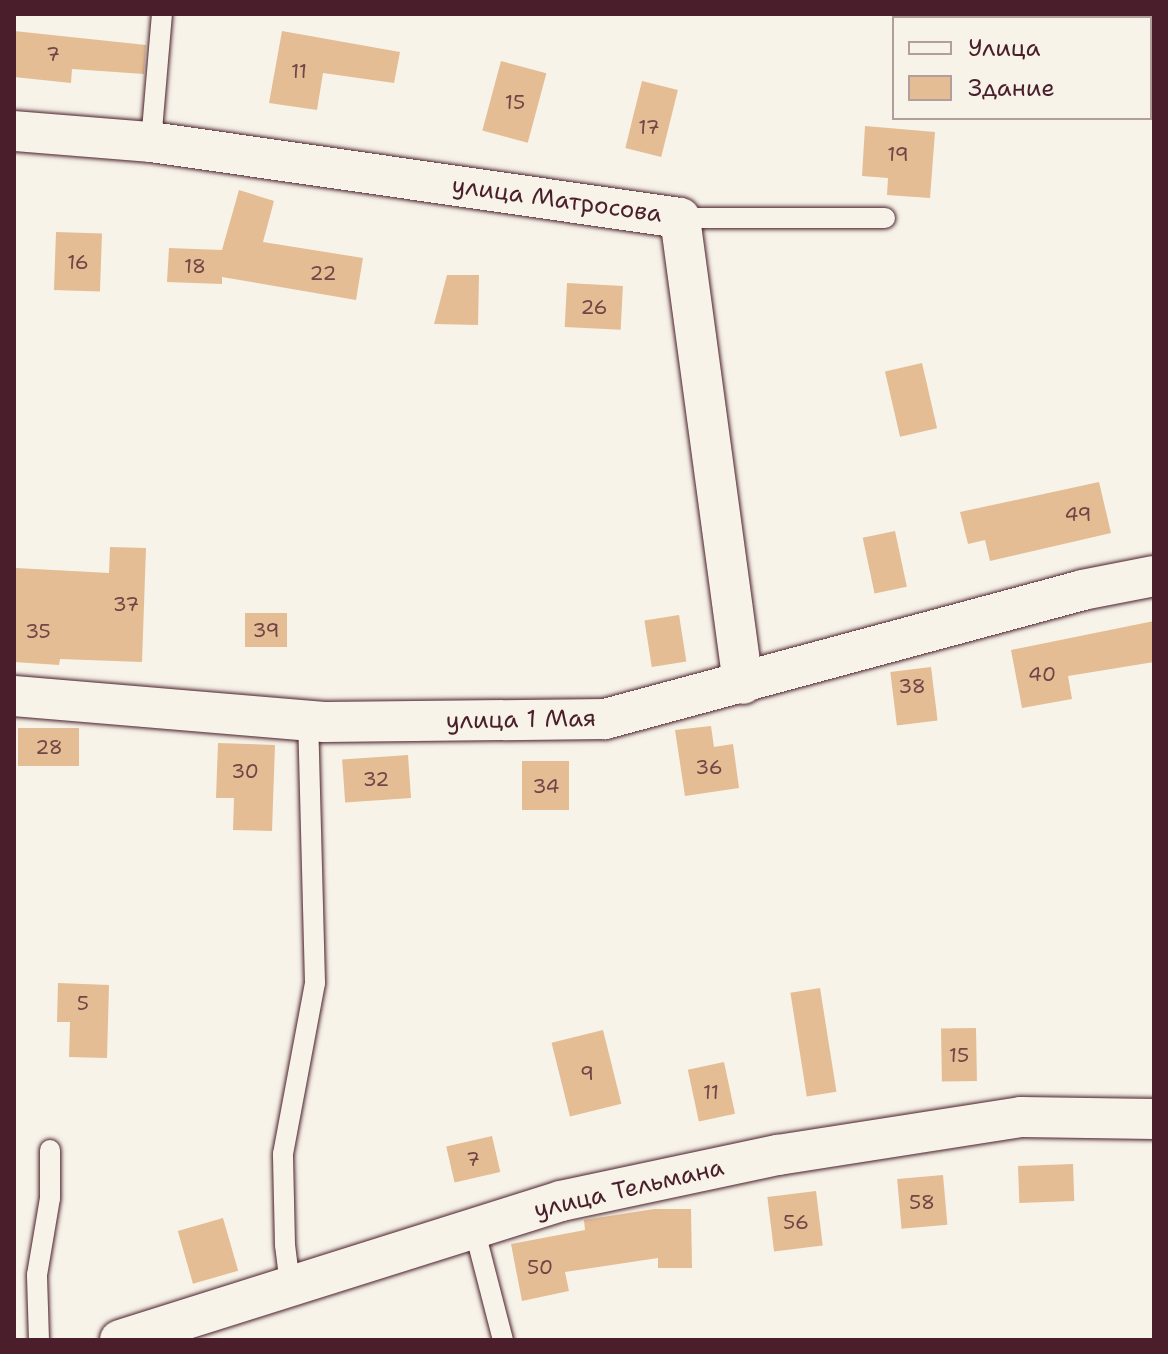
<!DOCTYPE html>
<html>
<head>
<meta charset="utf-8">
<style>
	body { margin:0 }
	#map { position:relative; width:1168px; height:1354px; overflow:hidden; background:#f7f3e8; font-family:"Shantell Sans",sans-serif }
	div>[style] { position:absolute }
	.building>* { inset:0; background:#e4bd95; transform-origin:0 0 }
	.roads { filter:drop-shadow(0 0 2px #4a1f2b) drop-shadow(0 0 2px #4a1f2b) }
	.service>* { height:20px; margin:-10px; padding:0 10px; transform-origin:10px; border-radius:10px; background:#f7f3e8 }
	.minor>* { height:40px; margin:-20px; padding:0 20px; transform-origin:20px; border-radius:20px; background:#f7f3e8 }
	span { translate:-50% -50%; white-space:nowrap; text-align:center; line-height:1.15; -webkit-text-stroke:7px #f7f3e8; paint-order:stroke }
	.number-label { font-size:20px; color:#704646 }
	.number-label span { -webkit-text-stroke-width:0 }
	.street-label { font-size:24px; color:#4a1f2b }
	.frame { position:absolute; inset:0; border:16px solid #4a1f2b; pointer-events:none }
	.legend { position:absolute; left:892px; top:16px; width:260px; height:104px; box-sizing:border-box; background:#f7f3e8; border:2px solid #b29e9c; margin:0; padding:10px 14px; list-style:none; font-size:24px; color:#4a1f2b }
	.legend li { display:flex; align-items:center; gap:16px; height:40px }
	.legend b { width:40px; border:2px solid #b29e9c }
</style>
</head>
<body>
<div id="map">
	<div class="building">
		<div style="clip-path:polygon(14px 31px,146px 45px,144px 74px,72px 69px,71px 83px,14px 77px)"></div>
		<div style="clip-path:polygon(282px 31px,400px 52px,394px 83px,323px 73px,317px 110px,269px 103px)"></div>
		<div style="left:501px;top:61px;width:47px;height:72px;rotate:15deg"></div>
		<div style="left:642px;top:81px;width:37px;height:69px;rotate:14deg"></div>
		<div style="clip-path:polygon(865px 126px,935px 132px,930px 198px,887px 195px,888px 178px,862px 176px)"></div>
		<div style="clip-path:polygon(239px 190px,274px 201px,263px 242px,363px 258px,356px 300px,222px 277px,222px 284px,167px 282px,169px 248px,222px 250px)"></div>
		<div style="left:56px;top:232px;width:46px;height:58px;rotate:2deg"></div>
		<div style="clip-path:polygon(447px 275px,479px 275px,478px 325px,434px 324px)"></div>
		<div style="left:567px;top:283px;width:56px;height:44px;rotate:3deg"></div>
		<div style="left:922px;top:363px;width:67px;height:38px;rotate:77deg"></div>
		<div style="clip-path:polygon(1099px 482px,1111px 533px,990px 561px,985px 540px,968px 544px,960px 512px)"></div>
		<div style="left:895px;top:531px;width:57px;height:33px;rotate:78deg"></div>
		<div style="clip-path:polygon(110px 547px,146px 548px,142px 662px,60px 659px,59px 665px,14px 662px,16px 568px,109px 573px)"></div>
		<div style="left:245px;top:613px;width:42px;height:34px"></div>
		<div style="left:679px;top:615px;width:47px;height:35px;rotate:81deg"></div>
		<div style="clip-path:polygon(1154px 621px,1154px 662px,1068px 676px,1072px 699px,1022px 708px,1011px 650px)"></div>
		<div style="left:931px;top:667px;width:54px;height:41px;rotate:83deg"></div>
		<div style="clip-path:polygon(711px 726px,714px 747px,733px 744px,739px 788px,685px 796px,675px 730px)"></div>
		<div style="left:18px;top:728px;width:61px;height:38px"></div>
		<div style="clip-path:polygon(218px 743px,275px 745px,272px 831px,233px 830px,234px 798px,216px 798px)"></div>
		<div style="left:408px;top:755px;width:43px;height:66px;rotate:86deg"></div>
		<div style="left:569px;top:761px;width:49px;height:47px;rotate:90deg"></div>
		<div style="clip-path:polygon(58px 983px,109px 985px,107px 1058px,69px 1057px,70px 1022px,57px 1022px)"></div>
		<div style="left:820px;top:988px;width:105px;height:30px;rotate:81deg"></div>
		<div style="left:976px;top:1028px;width:53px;height:35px;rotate:89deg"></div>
		<div style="left:603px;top:1030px;width:76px;height:53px;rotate:76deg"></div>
		<div style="left:724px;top:1062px;width:53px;height:37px;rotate:78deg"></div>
		<div style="left:492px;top:1136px;width:37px;height:47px;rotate:77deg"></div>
		<div style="left:1073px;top:1164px;width:37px;height:55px;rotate:88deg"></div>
		<div style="left:943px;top:1175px;width:50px;height:46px;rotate:85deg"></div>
		<div style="left:816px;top:1191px;width:55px;height:49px;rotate:83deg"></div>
		<div style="clip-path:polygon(654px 1209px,691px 1209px,692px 1268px,658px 1268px,658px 1258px,565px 1272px,569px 1291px,522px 1301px,511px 1244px,585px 1230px,584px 1220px)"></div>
		<div style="left:223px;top:1218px;width:55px;height:47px;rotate:74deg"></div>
	</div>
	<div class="roads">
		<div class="service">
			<div style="left:151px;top:142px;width:128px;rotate:-85.1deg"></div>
			<div style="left:680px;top:218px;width:205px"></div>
			<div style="left:474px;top:1228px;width:116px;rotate:75.5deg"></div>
			<div style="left:290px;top:1285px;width:40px;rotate:-97.1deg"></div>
			<div style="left:285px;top:1245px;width:91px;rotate:-91.3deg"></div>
			<div style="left:283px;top:1154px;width:174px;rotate:-79.4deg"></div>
			<div style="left:315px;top:983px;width:262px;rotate:-91.5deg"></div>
			<div style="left:39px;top:1340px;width:65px;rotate:-91.8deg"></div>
			<div style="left:37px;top:1275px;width:78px;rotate:-80.4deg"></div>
			<div style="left:50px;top:1198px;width:48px;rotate:-90deg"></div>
		</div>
		<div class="minor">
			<div style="left:14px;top:131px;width:137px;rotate:4.6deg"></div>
			<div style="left:151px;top:142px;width:534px;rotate:8.18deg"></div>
			<div style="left:680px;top:218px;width:470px;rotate:82.3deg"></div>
			<div style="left:14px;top:696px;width:311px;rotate:4.8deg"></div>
			<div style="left:324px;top:722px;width:281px;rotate:-0.6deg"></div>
			<div style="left:605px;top:719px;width:494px;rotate:-15.1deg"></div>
			<div style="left:1082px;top:590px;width:73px;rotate:-11deg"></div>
			<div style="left:120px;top:1340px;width:462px;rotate:-17.5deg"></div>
			<div style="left:561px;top:1201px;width:222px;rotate:-12deg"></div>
			<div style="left:778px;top:1155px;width:246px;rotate:-8.9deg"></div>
			<div style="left:1021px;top:1117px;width:133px;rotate:0.9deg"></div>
		</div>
	</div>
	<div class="number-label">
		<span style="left:53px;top:54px">7</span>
		<span style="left:299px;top:71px">11</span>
		<span style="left:515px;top:102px">15</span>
		<span style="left:649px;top:127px">17</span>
		<span style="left:898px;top:154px">19</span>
		<span style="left:78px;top:262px">16</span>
		<span style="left:195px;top:266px">18</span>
		<span style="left:323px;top:273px">22</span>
		<span style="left:594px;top:307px">26</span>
		<span style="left:1078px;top:514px">49</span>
		<span style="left:126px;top:604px">37</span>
		<span style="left:266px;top:630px">39</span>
		<span style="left:38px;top:631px">35</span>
		<span style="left:1042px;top:674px">40</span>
		<span style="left:912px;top:686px">38</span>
		<span style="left:49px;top:747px">28</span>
		<span style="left:709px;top:767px">36</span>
		<span style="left:245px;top:771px">30</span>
		<span style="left:376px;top:779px">32</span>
		<span style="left:546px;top:786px">34</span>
		<span style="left:83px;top:1003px">5</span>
		<span style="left:959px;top:1055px">15</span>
		<span style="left:587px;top:1073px">9</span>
		<span style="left:711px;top:1092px">11</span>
		<span style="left:473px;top:1159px">7</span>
		<span style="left:922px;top:1202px">58</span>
		<span style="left:796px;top:1222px">56</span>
		<span style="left:540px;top:1267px">50</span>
	</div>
	<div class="street-label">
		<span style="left:557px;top:200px;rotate:8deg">улица Матросова</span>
		<span style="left:521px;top:720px;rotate:-1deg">улица 1 Мая</span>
		<span style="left:629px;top:1189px;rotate:-13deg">улица Тельмана</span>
	</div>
	<div class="frame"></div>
	<ul class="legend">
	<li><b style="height:10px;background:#f7f3e8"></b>Улица</li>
	<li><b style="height:22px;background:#e4bd95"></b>Здание</li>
	</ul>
</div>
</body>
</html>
